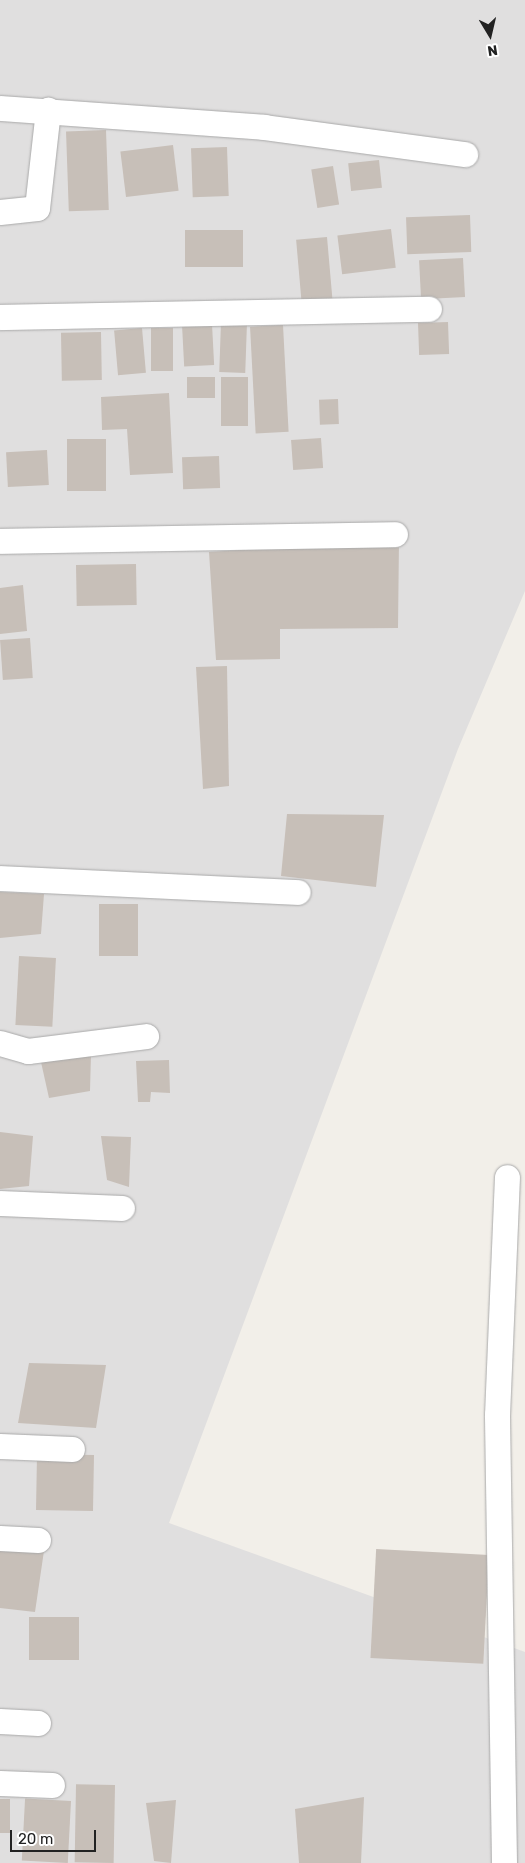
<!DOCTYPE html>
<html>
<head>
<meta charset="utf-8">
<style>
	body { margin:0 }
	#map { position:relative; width:525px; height:1863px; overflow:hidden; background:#f2efe9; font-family:Rubik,sans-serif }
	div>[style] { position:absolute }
	.residential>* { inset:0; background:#e0dfdf }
	.building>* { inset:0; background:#c7bfb8; transform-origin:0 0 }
	.roads { filter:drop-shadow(0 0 1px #a9a9a9) drop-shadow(0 0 1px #a9a9a9) }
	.street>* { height:25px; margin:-12.5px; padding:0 12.5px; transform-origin:12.5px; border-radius:12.5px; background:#fff }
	span { translate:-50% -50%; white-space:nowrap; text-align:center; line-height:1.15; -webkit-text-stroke:4.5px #fff; paint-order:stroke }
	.north { position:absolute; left:465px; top:10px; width:50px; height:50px; -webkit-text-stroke:4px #fff; paint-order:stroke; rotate:171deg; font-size:14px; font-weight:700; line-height:20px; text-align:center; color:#222 }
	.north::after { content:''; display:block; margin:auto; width:18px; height:22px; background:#222; clip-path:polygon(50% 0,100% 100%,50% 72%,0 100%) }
	.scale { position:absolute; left:10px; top:1830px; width:86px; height:22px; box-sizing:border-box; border:2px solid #222; border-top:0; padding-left:6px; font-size:15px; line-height:18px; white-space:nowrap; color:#222; -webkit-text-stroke:4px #fff; paint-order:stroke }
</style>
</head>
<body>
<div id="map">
	<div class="residential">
		<div style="clip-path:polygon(0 0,525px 0,525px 591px,458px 749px,169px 1523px,525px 1652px,525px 1863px,0 1863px)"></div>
	</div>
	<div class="building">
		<div style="left:106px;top:130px;width:80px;height:40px;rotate:88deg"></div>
		<div style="left:173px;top:145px;width:46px;height:53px;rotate:83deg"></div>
		<div style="left:227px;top:147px;width:49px;height:36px;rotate:88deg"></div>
		<div style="left:379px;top:160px;width:28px;height:31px;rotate:84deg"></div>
		<div style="left:333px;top:166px;width:39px;height:22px;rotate:81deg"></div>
		<div style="left:470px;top:215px;width:37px;height:64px;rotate:88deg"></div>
		<div style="left:391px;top:229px;width:39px;height:54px;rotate:83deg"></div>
		<div style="left:243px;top:230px;width:37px;height:58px;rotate:90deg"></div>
		<div style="left:327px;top:237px;width:63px;height:31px;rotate:85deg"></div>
		<div style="left:463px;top:258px;width:39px;height:44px;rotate:87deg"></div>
		<div style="left:221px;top:322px;width:26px;height:50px;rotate:2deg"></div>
		<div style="left:448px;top:322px;width:32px;height:30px;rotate:88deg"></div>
		<div style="left:212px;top:324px;width:41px;height:30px;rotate:87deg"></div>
		<div style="left:283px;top:325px;width:107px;height:33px;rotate:87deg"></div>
		<div style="left:142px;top:328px;width:45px;height:28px;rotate:85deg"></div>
		<div style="left:173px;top:328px;width:43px;height:22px;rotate:90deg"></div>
		<div style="left:101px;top:332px;width:48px;height:40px;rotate:89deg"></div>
		<div style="left:187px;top:377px;width:28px;height:21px"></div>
		<div style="left:248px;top:377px;width:49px;height:27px;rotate:90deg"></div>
		<div style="clip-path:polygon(169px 393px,173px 473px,130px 475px,127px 429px,102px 430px,101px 397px)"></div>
		<div style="left:338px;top:399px;width:25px;height:19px;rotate:88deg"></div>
		<div style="left:321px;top:438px;width:30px;height:30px;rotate:86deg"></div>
		<div style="left:67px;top:439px;width:39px;height:52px"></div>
		<div style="left:47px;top:450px;width:35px;height:41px;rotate:87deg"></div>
		<div style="left:219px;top:456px;width:32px;height:37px;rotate:88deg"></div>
		<div style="clip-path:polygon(399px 540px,398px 628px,280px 629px,280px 659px,216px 660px,209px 552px)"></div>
		<div style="left:136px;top:564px;width:41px;height:60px;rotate:89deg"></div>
		<div style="clip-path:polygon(23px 585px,27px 631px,0 634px,0 588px)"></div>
		<div style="left:30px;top:638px;width:40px;height:30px;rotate:86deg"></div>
		<div style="clip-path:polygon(227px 666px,229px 786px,203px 789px,196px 667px)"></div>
		<div style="clip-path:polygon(287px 814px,384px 815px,376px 887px,281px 876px)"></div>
		<div style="clip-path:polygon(0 892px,44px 894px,41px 934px,0 938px)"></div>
		<div style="left:99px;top:904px;width:39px;height:52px"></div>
		<div style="left:19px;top:956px;width:37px;height:69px;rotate:3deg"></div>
		<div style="clip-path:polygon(91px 1054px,90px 1091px,49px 1098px,41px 1062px)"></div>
		<div style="clip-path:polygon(169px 1060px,170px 1093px,151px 1092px,150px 1102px,138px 1102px,136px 1061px)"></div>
		<div style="clip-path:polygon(0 1132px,33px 1136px,29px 1186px,0 1189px)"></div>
		<div style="clip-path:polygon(101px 1136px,131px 1137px,129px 1187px,107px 1180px)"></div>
		<div style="clip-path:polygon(29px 1363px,106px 1365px,96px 1428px,18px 1423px)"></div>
		<div style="left:37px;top:1454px;width:57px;height:56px;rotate:1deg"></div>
		<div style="clip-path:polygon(0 1543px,45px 1544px,35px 1612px,0 1608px)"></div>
		<div style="left:489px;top:1555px;width:109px;height:113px;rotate:93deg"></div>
		<div style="left:29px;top:1617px;width:50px;height:43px"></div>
		<div style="left:115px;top:1785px;width:78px;height:39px;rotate:91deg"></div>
		<div style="clip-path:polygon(364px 1797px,361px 1863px,299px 1863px,295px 1809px)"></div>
		<div style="left:0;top:1799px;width:10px;height:34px"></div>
		<div style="clip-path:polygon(176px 1800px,171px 1863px,154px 1861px,146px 1803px)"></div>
		<div style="left:71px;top:1801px;width:62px;height:46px;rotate:93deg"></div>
	</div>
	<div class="roads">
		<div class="street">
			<div style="left:0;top:108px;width:265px;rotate:4.1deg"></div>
			<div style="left:264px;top:127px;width:203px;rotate:7.7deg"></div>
			<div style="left:0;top:212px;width:37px;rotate:-6deg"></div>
			<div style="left:37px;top:208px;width:99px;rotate:-83.6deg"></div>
			<div style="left:0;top:317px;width:429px;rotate:-1.1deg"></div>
			<div style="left:0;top:541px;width:395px;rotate:-1deg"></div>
			<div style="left:0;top:878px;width:298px;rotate:2.7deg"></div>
			<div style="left:0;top:1043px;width:29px;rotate:16deg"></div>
			<div style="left:28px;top:1051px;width:119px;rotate:-7.2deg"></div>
			<div style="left:0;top:1203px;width:122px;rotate:2.3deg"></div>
			<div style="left:0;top:1446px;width:72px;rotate:2.4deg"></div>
			<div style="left:0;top:1538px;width:38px;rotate:3deg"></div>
			<div style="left:0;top:1721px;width:38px;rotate:3deg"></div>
			<div style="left:0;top:1783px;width:52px;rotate:2.2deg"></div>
			<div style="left:504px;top:1863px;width:448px;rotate:-90.9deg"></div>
			<div style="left:497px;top:1415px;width:238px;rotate:-87.6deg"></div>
		</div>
	</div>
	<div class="north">N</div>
	<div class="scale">20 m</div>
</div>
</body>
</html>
